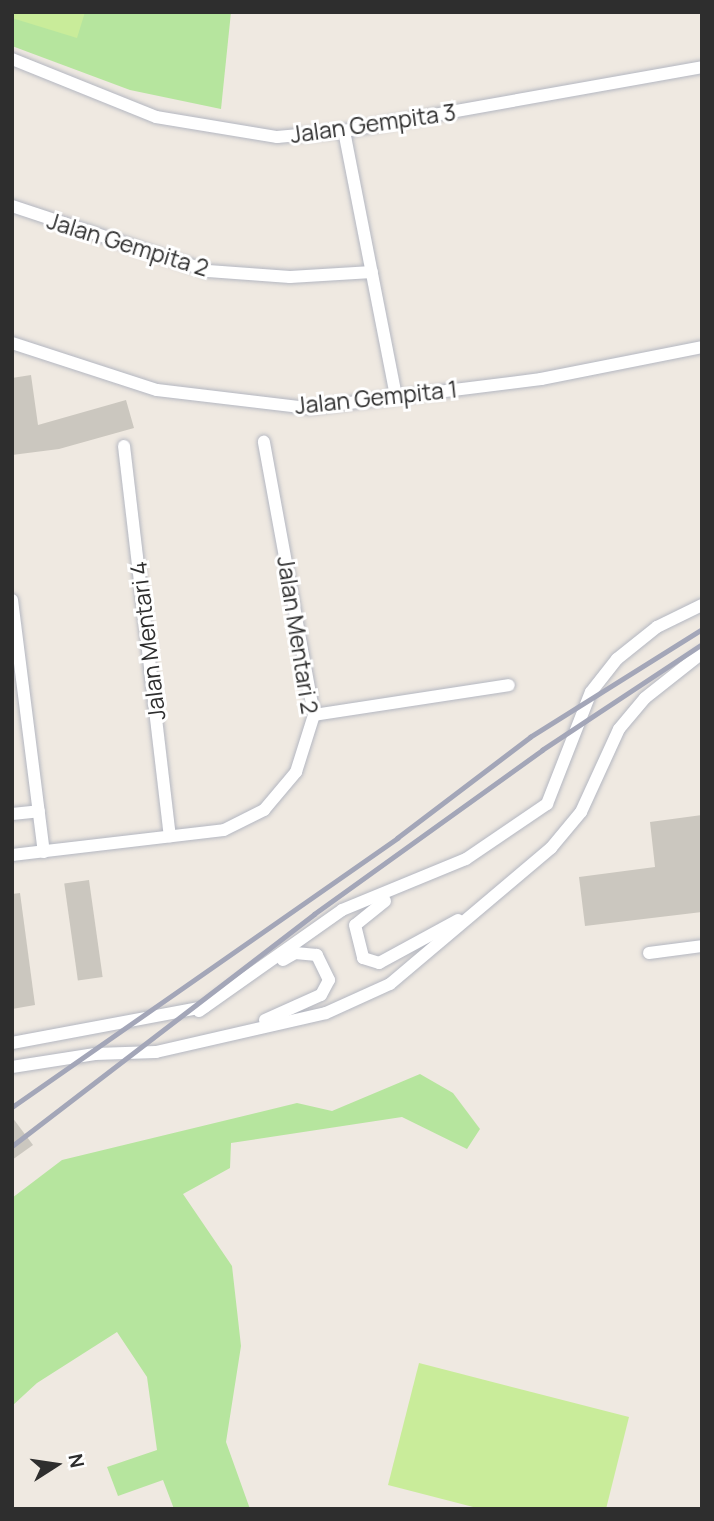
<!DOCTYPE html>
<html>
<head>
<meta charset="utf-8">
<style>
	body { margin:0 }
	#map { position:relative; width:714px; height:1521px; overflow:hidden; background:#efe9e1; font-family:Manrope,sans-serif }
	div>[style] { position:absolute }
	.green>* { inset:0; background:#b6e59e }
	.pitch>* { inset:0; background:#c9ec9a }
	.building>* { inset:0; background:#cbc7bf; transform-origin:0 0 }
	.roads { filter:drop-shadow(0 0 2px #b4b7c1) drop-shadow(0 0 2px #b4b7c1) }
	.minor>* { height:12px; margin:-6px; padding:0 6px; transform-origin:6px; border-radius:6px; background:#fff }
	.rail>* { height:4.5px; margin:-2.25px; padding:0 2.25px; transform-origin:2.25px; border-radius:2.25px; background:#a3a6b8 }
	span { translate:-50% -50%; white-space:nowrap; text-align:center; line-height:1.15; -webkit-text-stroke:6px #fff; paint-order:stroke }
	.street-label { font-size:23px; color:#2e2e2e }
	.frame { position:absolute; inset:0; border:14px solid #2e2e2e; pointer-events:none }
	.north { position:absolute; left:21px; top:1430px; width:70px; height:70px; -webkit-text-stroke:5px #fff; paint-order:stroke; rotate:78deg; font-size:19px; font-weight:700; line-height:28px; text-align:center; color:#2e2e2e }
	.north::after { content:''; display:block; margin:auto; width:24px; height:32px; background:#2e2e2e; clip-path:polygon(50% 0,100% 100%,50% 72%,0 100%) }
</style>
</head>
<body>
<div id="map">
	<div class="green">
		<div style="clip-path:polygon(12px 12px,231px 12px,221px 109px,130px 90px,12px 46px)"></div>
		<div style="clip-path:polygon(420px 1074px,453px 1093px,480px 1129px,467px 1149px,402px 1117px,231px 1143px,230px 1168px,183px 1194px,232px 1266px,241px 1346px,226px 1442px,250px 1509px,174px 1509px,163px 1480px,118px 1496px,107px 1467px,157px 1450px,147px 1377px,117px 1332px,37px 1383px,12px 1406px,12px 1198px,62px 1160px,297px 1103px,332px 1111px)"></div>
	</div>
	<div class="pitch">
		<div style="clip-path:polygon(12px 12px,85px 12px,77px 38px,12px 18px)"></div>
		<div style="clip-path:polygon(419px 1363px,629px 1417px,606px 1509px,481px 1509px,388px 1485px)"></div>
	</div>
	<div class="building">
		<div style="clip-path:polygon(31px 375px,38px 425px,126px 400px,134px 428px,59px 449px,12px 455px,12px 378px)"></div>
		<div style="clip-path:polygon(702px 815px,702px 912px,585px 926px,579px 877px,655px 867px,650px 822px)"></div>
		<div style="left:89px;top:880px;width:98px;height:25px;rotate:82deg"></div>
		<div style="clip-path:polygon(20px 893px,35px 1005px,12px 1009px,12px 894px)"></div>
		<div style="clip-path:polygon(12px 1117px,33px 1145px,12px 1160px)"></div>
	</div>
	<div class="roads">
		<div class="minor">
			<div style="left:12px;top:59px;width:155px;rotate:21.9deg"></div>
			<div style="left:156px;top:117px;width:123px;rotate:9.4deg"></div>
			<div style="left:277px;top:137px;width:67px;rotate:-5.1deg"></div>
			<div style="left:344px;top:131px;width:364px;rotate:-10.1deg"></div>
			<div style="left:344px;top:131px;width:270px;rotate:78.9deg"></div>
			<div style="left:12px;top:206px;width:206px;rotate:18.3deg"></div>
			<div style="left:208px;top:271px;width:82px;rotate:4.2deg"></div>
			<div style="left:290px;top:277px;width:82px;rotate:-3.5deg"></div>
			<div style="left:12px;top:343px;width:152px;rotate:18deg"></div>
			<div style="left:157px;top:390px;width:153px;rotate:6.8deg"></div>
			<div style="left:309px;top:408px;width:234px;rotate:-7.1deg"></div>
			<div style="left:541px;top:379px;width:164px;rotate:-11.2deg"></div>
			<div style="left:124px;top:446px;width:393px;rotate:83.3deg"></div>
			<div style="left:12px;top:600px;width:254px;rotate:82.8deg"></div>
			<div style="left:314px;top:715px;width:197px;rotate:-8.7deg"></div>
			<div style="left:12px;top:814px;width:27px;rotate:-6deg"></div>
			<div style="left:12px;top:855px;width:213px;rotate:-6.7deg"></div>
			<div style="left:224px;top:830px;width:45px;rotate:-26.6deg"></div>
			<div style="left:264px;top:810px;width:50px;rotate:-49.9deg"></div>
			<div style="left:296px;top:772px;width:60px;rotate:-72.5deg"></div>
			<div style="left:314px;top:715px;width:278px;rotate:-100.4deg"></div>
			<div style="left:385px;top:901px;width:38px;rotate:141deg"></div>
			<div style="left:355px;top:925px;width:34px;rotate:76deg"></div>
			<div style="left:363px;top:958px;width:17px;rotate:17deg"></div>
			<div style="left:379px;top:963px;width:90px;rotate:-28.6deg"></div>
			<div style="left:649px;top:953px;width:53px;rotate:-7.5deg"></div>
			<div style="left:199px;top:1011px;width:175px;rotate:-35.2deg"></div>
			<div style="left:342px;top:910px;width:134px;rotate:-22.4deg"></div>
			<div style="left:466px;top:859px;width:98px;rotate:-34.2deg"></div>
			<div style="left:547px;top:804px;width:120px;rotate:-68.6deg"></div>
			<div style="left:591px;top:692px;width:42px;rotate:-51.8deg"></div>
			<div style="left:617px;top:659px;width:51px;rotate:-38.7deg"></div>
			<div style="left:657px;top:627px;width:50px;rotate:-26.1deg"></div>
			<div style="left:265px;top:1020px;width:61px;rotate:-24.1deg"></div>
			<div style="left:321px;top:995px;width:17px;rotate:-62deg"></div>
			<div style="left:329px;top:980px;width:28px;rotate:-116deg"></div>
			<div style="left:317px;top:955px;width:22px;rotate:-175deg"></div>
			<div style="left:295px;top:953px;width:14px;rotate:150deg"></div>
			<div style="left:12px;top:1043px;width:196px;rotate:-10.6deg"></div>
			<div style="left:12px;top:1067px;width:84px;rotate:-8.9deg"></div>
			<div style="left:95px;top:1054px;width:61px;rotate:-1.9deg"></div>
			<div style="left:156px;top:1052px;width:174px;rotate:-12.9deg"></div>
			<div style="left:326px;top:1013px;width:70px;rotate:-24.4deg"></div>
			<div style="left:390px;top:984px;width:211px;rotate:-40.2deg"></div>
			<div style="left:551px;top:848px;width:47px;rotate:-50.2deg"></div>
			<div style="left:581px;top:812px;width:91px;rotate:-65.4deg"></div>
			<div style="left:619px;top:729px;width:40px;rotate:-50deg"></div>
			<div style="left:645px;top:698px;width:73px;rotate:-38.3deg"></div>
		</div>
	</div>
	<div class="rail">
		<div style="left:12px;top:1107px;width:470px;rotate:-34.9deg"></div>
		<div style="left:397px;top:838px;width:167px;rotate:-37.2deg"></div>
		<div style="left:530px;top:737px;width:203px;rotate:-32.1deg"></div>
		<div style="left:12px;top:1146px;width:381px;rotate:-37.5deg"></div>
		<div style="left:314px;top:914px;width:281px;rotate:-35.7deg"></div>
		<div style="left:542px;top:750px;width:192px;rotate:-33.5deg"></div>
	</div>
	<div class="street-label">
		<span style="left:373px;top:123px;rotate:-8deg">Jalan Gempita 3</span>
		<span style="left:128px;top:244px;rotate:17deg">Jalan Gempita 2</span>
		<span style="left:376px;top:397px;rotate:-6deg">Jalan Gempita 1</span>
		<span style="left:298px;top:635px;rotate:81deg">Jalan Mentari 2</span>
		<span style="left:147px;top:641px;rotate:-97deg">Jalan Mentari 4</span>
	</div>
	<div class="frame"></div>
	<div class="north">N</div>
</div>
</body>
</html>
